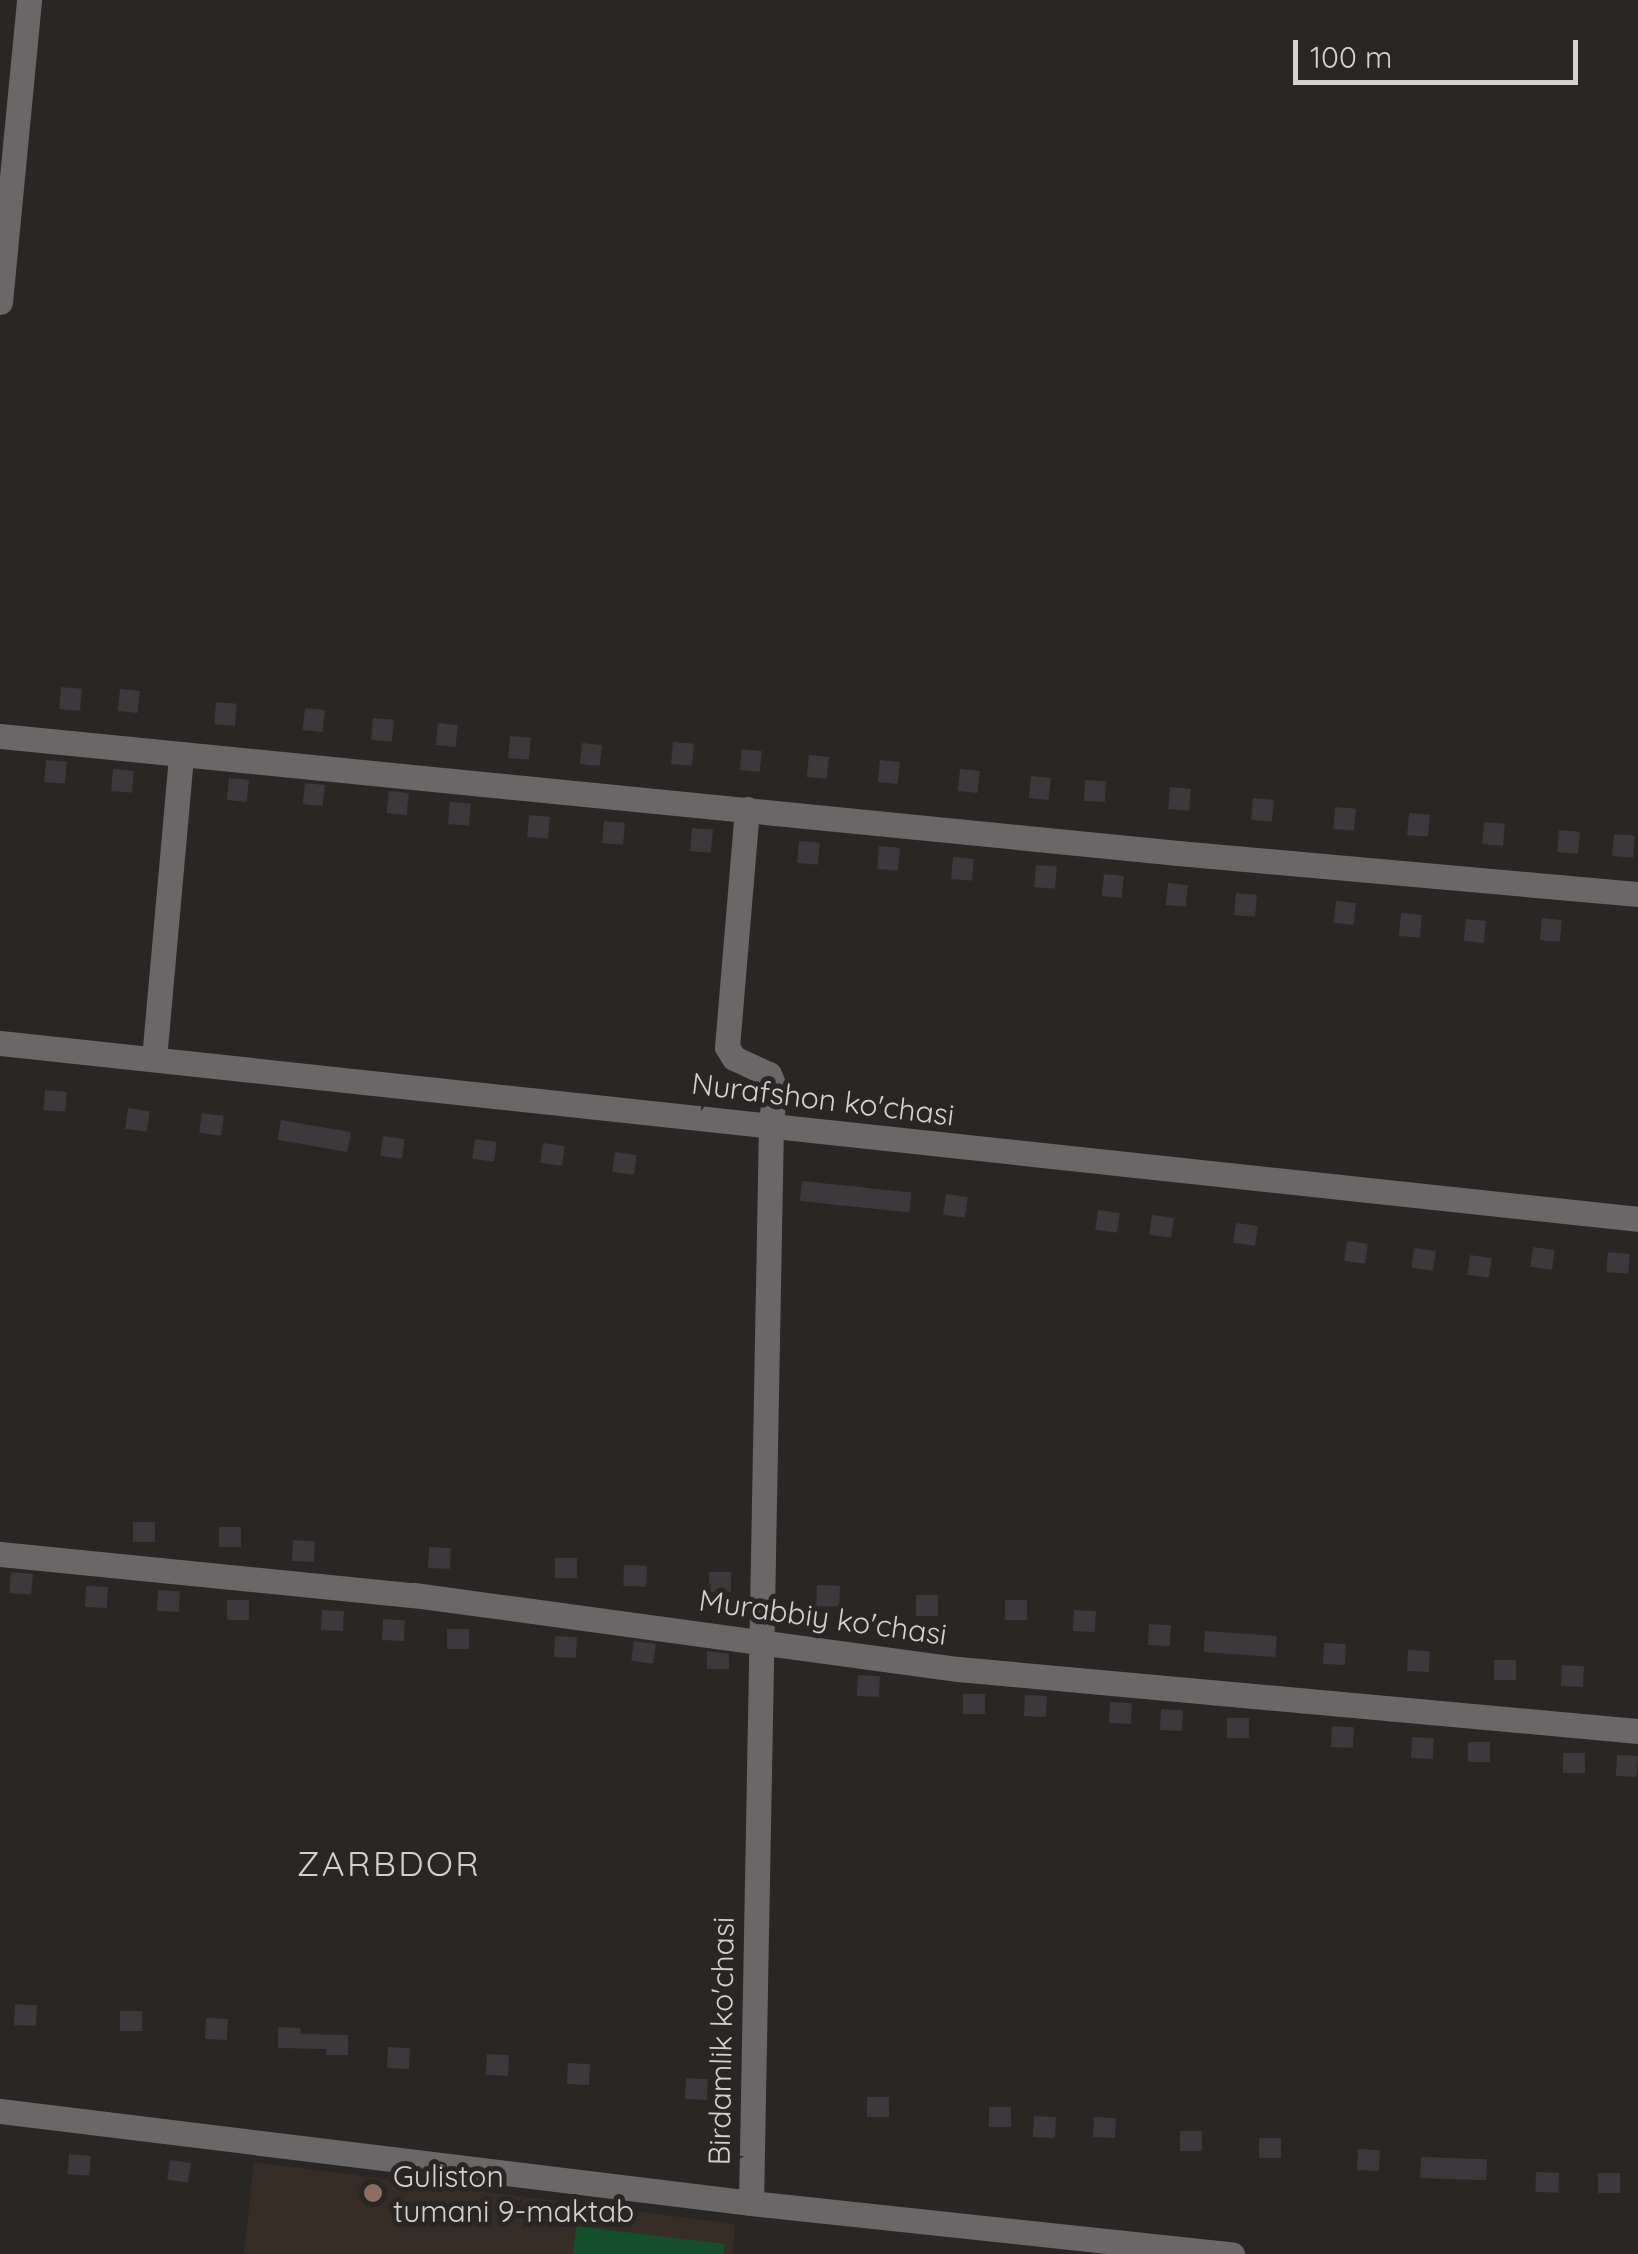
<!DOCTYPE html>
<html>
<head>
<meta charset="utf-8">
<style>
	body { margin:0 }
	#map { position:relative; width:1638px; height:2254px; overflow:hidden; background:#2a2624; font-family:Quicksand,sans-serif }
	div>[style] { position:absolute }
	.built>* { inset:0; background:#362d27 }
	.green>* { inset:0; background:#124f2a }
	.building>* { inset:0; background:#3c383c; transform-origin:0 0 }
	.minor>* { height:25px; margin:-12.5px; padding:0 12.5px; transform-origin:12.5px; border-radius:12.5px; background:#696768 }
	.dots>* { width:28px; height:28px; translate:-50% -50%; box-sizing:border-box; border:5px solid #2a2624; border-radius:50% }
	span { translate:-50% -50%; white-space:nowrap; text-align:center; line-height:1.15; -webkit-text-stroke:10px #2a2624; paint-order:stroke }
	.street-label { font-size:30px; color:#d4d1d0 }
	.poi-label { font-size:30px; color:#d4d1d0 }
	.left { translate:0 -50%; text-align:left }
	.quarter-label { font-size:35px; color:#d5cfcc; letter-spacing:2.5px }
	.scale { position:absolute; left:1293px; top:40px; width:285px; height:45px; box-sizing:border-box; border:5px solid #d4d1d0; border-top:0; padding-left:12px; font-size:30px; line-height:35px; white-space:nowrap; color:#d4d1d0; -webkit-text-stroke:8px #2a2624; paint-order:stroke }
</style>
</head>
<body>
<div id="map">
	<div class="built">
		<div style="clip-path:polygon(254px 2162px,735px 2224px,733px 2254px,244px 2254px)"></div>
	</div>
	<div class="green">
		<div style="clip-path:polygon(576px 2226px,725px 2244px,723px 2254px,573px 2254px)"></div>
	</div>
	<div class="building">
		<div style="left:61px;top:687px;width:21px;height:22px;rotate:5deg"></div>
		<div style="left:120px;top:689px;width:20px;height:22px;rotate:6deg"></div>
		<div style="left:216px;top:702px;width:21px;height:22px;rotate:5deg"></div>
		<div style="left:305px;top:708px;width:20px;height:22px;rotate:6deg"></div>
		<div style="left:373px;top:718px;width:21px;height:22px;rotate:5deg"></div>
		<div style="left:438px;top:723px;width:20px;height:22px;rotate:6deg"></div>
		<div style="left:510px;top:736px;width:21px;height:22px;rotate:5deg"></div>
		<div style="left:673px;top:742px;width:21px;height:22px;rotate:5deg"></div>
		<div style="left:582px;top:743px;width:20px;height:21px;rotate:6deg"></div>
		<div style="left:742px;top:749px;width:20px;height:21px;rotate:6deg"></div>
		<div style="left:809px;top:755px;width:20px;height:22px;rotate:6deg"></div>
		<div style="left:46px;top:760px;width:21px;height:22px;rotate:5deg"></div>
		<div style="left:880px;top:760px;width:20px;height:22px;rotate:6deg"></div>
		<div style="left:113px;top:769px;width:21px;height:22px;rotate:5deg"></div>
		<div style="left:960px;top:769px;width:20px;height:22px;rotate:6deg"></div>
		<div style="left:1031px;top:776px;width:20px;height:22px;rotate:6deg"></div>
		<div style="left:229px;top:778px;width:20px;height:22px;rotate:6deg"></div>
		<div style="left:1085px;top:780px;width:21px;height:21px;rotate:3deg"></div>
		<div style="left:305px;top:783px;width:20px;height:21px;rotate:6deg"></div>
		<div style="left:1170px;top:787px;width:21px;height:22px;rotate:5deg"></div>
		<div style="left:389px;top:791px;width:20px;height:22px;rotate:6deg"></div>
		<div style="left:1253px;top:798px;width:21px;height:22px;rotate:5deg"></div>
		<div style="left:450px;top:802px;width:21px;height:22px;rotate:5deg"></div>
		<div style="left:1335px;top:807px;width:21px;height:22px;rotate:5deg"></div>
		<div style="left:1409px;top:813px;width:21px;height:22px;rotate:5deg"></div>
		<div style="left:529px;top:815px;width:21px;height:22px;rotate:5deg"></div>
		<div style="left:604px;top:821px;width:21px;height:22px;rotate:5deg"></div>
		<div style="left:1484px;top:822px;width:21px;height:22px;rotate:5deg"></div>
		<div style="left:692px;top:828px;width:21px;height:23px;rotate:5deg"></div>
		<div style="left:1559px;top:830px;width:21px;height:22px;rotate:5deg"></div>
		<div style="left:1614px;top:834px;width:21px;height:22px;rotate:5deg"></div>
		<div style="left:799px;top:841px;width:21px;height:22px;rotate:5deg"></div>
		<div style="left:879px;top:846px;width:21px;height:23px;rotate:5deg"></div>
		<div style="left:953px;top:857px;width:21px;height:22px;rotate:5deg"></div>
		<div style="left:1036px;top:865px;width:21px;height:22px;rotate:5deg"></div>
		<div style="left:1104px;top:874px;width:20px;height:22px;rotate:6deg"></div>
		<div style="left:1168px;top:883px;width:20px;height:22px;rotate:6deg"></div>
		<div style="left:1236px;top:893px;width:21px;height:22px;rotate:5deg"></div>
		<div style="left:1336px;top:901px;width:20px;height:22px;rotate:6deg"></div>
		<div style="left:1401px;top:913px;width:21px;height:23px;rotate:5deg"></div>
		<div style="left:1542px;top:918px;width:20px;height:22px;rotate:6deg"></div>
		<div style="left:1466px;top:919px;width:20px;height:22px;rotate:6deg"></div>
		<div style="left:45px;top:1090px;width:22px;height:20px;rotate:5deg"></div>
		<div style="left:128px;top:1108px;width:22px;height:21px;rotate:8deg"></div>
		<div style="left:202px;top:1113px;width:22px;height:20px;rotate:8deg"></div>
		<div style="left:281px;top:1120px;width:71px;height:20px;rotate:10deg"></div>
		<div style="left:383px;top:1136px;width:22px;height:20px;rotate:8deg"></div>
		<div style="left:475px;top:1139px;width:22px;height:20px;rotate:8deg"></div>
		<div style="left:543px;top:1143px;width:22px;height:20px;rotate:8deg"></div>
		<div style="left:615px;top:1152px;width:22px;height:20px;rotate:8deg"></div>
		<div style="left:802px;top:1181px;width:110px;height:20px;rotate:6deg"></div>
		<div style="left:946px;top:1194px;width:22px;height:21px;rotate:8deg"></div>
		<div style="left:1098px;top:1210px;width:22px;height:20px;rotate:8deg"></div>
		<div style="left:1152px;top:1215px;width:22px;height:20px;rotate:8deg"></div>
		<div style="left:1236px;top:1223px;width:22px;height:20px;rotate:8deg"></div>
		<div style="left:1347px;top:1241px;width:21px;height:20px;rotate:8deg"></div>
		<div style="left:1533px;top:1247px;width:22px;height:20px;rotate:8deg"></div>
		<div style="left:1414px;top:1248px;width:22px;height:20px;rotate:8deg"></div>
		<div style="left:1608px;top:1252px;width:22px;height:20px;rotate:5deg"></div>
		<div style="left:1470px;top:1255px;width:22px;height:20px;rotate:8deg"></div>
		<div style="left:133px;top:1522px;width:22px;height:20px"></div>
		<div style="left:219px;top:1527px;width:22px;height:20px"></div>
		<div style="left:293px;top:1540px;width:22px;height:21px;rotate:3deg"></div>
		<div style="left:429px;top:1547px;width:22px;height:21px;rotate:3deg"></div>
		<div style="left:555px;top:1558px;width:22px;height:20px"></div>
		<div style="left:624px;top:1565px;width:23px;height:21px;rotate:2deg"></div>
		<div style="left:11px;top:1572px;width:22px;height:21px;rotate:5deg"></div>
		<div style="left:709px;top:1572px;width:22px;height:20px"></div>
		<div style="left:817px;top:1585px;width:23px;height:21px;rotate:2deg"></div>
		<div style="left:86px;top:1586px;width:22px;height:21px;rotate:3deg"></div>
		<div style="left:158px;top:1590px;width:22px;height:21px;rotate:3deg"></div>
		<div style="left:916px;top:1595px;width:22px;height:21px"></div>
		<div style="left:227px;top:1600px;width:22px;height:20px"></div>
		<div style="left:1005px;top:1600px;width:22px;height:20px"></div>
		<div style="left:322px;top:1610px;width:22px;height:20px;rotate:3deg"></div>
		<div style="left:1074px;top:1610px;width:22px;height:21px;rotate:3deg"></div>
		<div style="left:383px;top:1619px;width:22px;height:21px;rotate:3deg"></div>
		<div style="left:1149px;top:1624px;width:22px;height:21px;rotate:3deg"></div>
		<div style="left:447px;top:1629px;width:22px;height:20px"></div>
		<div style="left:1205px;top:1631px;width:72px;height:21px;rotate:4deg"></div>
		<div style="left:555px;top:1636px;width:22px;height:21px;rotate:3deg"></div>
		<div style="left:634px;top:1641px;width:22px;height:20px;rotate:8deg"></div>
		<div style="left:1324px;top:1643px;width:22px;height:21px;rotate:3deg"></div>
		<div style="left:1408px;top:1650px;width:22px;height:21px;rotate:3deg"></div>
		<div style="clip-path:polygon(707px 1651px,729px 1654px,729px 1669px,707px 1669px)"></div>
		<div style="left:1494px;top:1660px;width:22px;height:20px"></div>
		<div style="left:1562px;top:1665px;width:22px;height:21px;rotate:3deg"></div>
		<div style="left:858px;top:1675px;width:22px;height:21px;rotate:3deg"></div>
		<div style="left:963px;top:1694px;width:22px;height:20px"></div>
		<div style="left:1025px;top:1695px;width:22px;height:21px;rotate:3deg"></div>
		<div style="left:1110px;top:1702px;width:22px;height:21px;rotate:3deg"></div>
		<div style="left:1161px;top:1709px;width:22px;height:21px;rotate:3deg"></div>
		<div style="left:1227px;top:1718px;width:22px;height:20px"></div>
		<div style="left:1332px;top:1726px;width:22px;height:21px;rotate:3deg"></div>
		<div style="left:1412px;top:1737px;width:22px;height:21px;rotate:3deg"></div>
		<div style="left:1468px;top:1742px;width:22px;height:20px"></div>
		<div style="left:1563px;top:1753px;width:22px;height:20px"></div>
		<div style="left:1617px;top:1755px;width:21px;height:21px;rotate:3deg"></div>
		<div style="left:15px;top:2004px;width:22px;height:21px;rotate:3deg"></div>
		<div style="left:120px;top:2011px;width:22px;height:20px"></div>
		<div style="left:206px;top:2018px;width:22px;height:21px;rotate:3deg"></div>
		<div style="clip-path:polygon(278px 2027px,301px 2028px,300px 2034px,348px 2035px,348px 2055px,326px 2055px,326px 2049px,278px 2048px)"></div>
		<div style="left:388px;top:2047px;width:22px;height:21px;rotate:3deg"></div>
		<div style="left:487px;top:2054px;width:22px;height:21px;rotate:3deg"></div>
		<div style="left:568px;top:2063px;width:22px;height:21px;rotate:3deg"></div>
		<div style="left:686px;top:2078px;width:22px;height:21px;rotate:3deg"></div>
		<div style="left:867px;top:2097px;width:22px;height:20px"></div>
		<div style="left:989px;top:2107px;width:22px;height:20px"></div>
		<div style="left:1034px;top:2116px;width:22px;height:21px;rotate:3deg"></div>
		<div style="left:1094px;top:2117px;width:22px;height:20px;rotate:3deg"></div>
		<div style="left:1180px;top:2131px;width:22px;height:20px"></div>
		<div style="left:1259px;top:2138px;width:22px;height:20px"></div>
		<div style="left:1358px;top:2149px;width:22px;height:21px;rotate:3deg"></div>
		<div style="left:69px;top:2154px;width:22px;height:20px;rotate:5deg"></div>
		<div style="left:1421px;top:2157px;width:66px;height:21px;rotate:2deg"></div>
		<div style="left:170px;top:2160px;width:21px;height:20px;rotate:8deg"></div>
		<div style="left:1536px;top:2172px;width:23px;height:20px;rotate:2deg"></div>
		<div style="left:1598px;top:2173px;width:22px;height:20px"></div>
	</div>
	<div class="minor">
		<div style="left:0;top:302px;width:303px;rotate:-84.5deg"></div>
		<div style="left:0;top:736px;width:1184px;rotate:5.67deg"></div>
		<div style="left:1178px;top:853px;width:462px;rotate:5.1deg"></div>
		<div style="left:747px;top:809px;width:239px;rotate:94.8deg"></div>
		<div style="left:727px;top:1047px;width:13px;rotate:58deg"></div>
		<div style="left:734px;top:1058px;width:38px;rotate:25deg"></div>
		<div style="left:769px;top:1074px;width:16px;rotate:68deg"></div>
		<div style="left:775px;top:1089px;width:35px;rotate:97deg"></div>
		<div style="left:771px;top:1124px;width:1079px;rotate:91.06deg"></div>
		<div style="left:0;top:1043px;width:1647px;rotate:6.13deg"></div>
		<div style="left:154px;top:1059px;width:306px;rotate:-84.9deg"></div>
		<div style="left:0;top:1554px;width:416px;rotate:5.7deg"></div>
		<div style="left:414px;top:1595px;width:549px;rotate:7.75deg"></div>
		<div style="left:958px;top:1669px;width:683px;rotate:5.21deg"></div>
		<div style="left:0;top:2111px;width:757px;rotate:6.98deg"></div>
		<div style="left:751px;top:2203px;width:484px;rotate:6.1deg"></div>
	</div>
	<div class="dots">
		<div style="left:373px;top:2193px;background:#8d6e63"></div>
	</div>
	<div class="street-label">
		<span style="left:823px;top:1099px;rotate:7deg">Nurafshon ko'chasi</span>
		<span style="left:823px;top:1617px;rotate:8deg">Murabbiy ko'chasi</span>
		<span style="left:721px;top:2041px;rotate:-89deg">Birdamlik ko'chasi</span>
	</div>
	<div class="poi-label">
		<span class="left" style="left:393px;top:2193px">Guliston<br>tumani 9-maktab</span>
	</div>
	<div class="quarter-label">
		<span style="left:389px;top:1863px">ZARBDOR</span>
	</div>
	<div class="scale">100 m</div>
</div>
</body>
</html>
